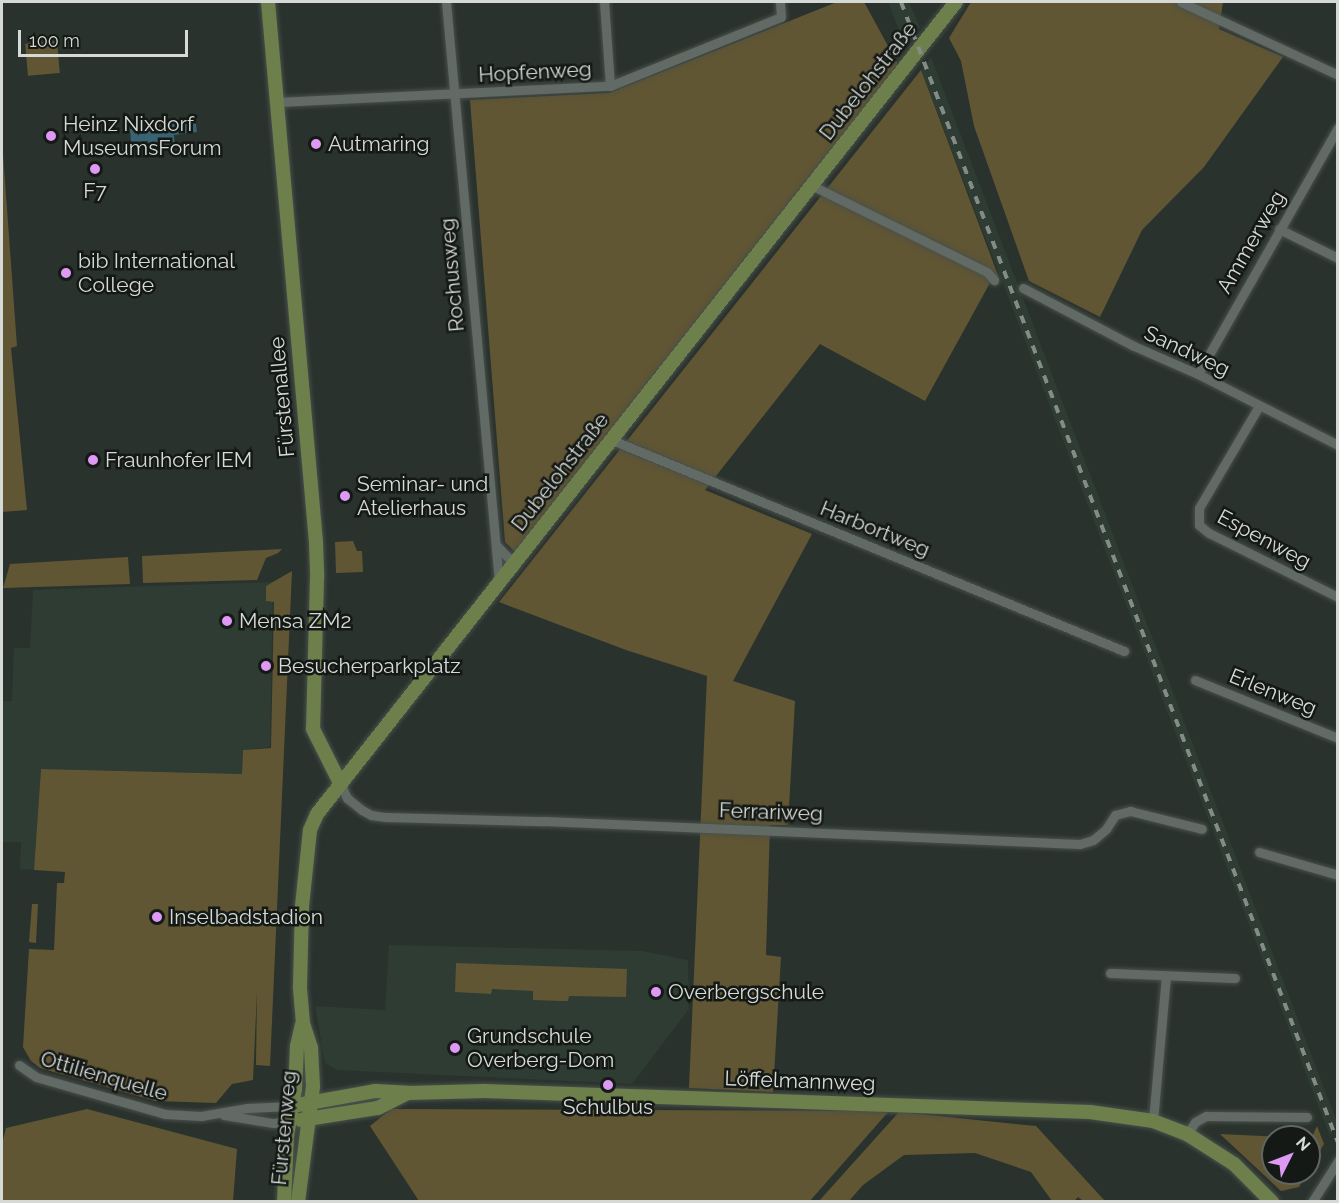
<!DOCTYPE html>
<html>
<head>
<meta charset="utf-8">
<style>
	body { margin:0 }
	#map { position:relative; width:1339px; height:1203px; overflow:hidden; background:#2a322d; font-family:Raleway,sans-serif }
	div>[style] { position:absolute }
	.built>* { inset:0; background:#2e3c34 }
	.green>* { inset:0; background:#605634; transform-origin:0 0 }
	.water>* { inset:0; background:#396372 }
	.roads { filter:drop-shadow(0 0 2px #49504b) drop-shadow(0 0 2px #49504b) }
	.street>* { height:9px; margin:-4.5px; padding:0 4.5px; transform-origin:4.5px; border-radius:4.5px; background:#626a65 }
	.secondary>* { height:14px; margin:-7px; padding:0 7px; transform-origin:7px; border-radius:7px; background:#6d804c }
	.rail>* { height:4px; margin-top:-2px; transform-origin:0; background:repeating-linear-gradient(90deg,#858b87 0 8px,transparent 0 16px) }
	.dots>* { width:16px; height:16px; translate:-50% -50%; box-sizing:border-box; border:3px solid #151916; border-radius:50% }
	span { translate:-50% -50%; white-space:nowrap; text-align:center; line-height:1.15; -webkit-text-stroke:5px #151916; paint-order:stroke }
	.street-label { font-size:21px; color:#d5dad7 }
	.poi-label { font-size:21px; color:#d5dad7 }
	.left { translate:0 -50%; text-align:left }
	.frame { position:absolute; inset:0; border:3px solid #d5dad7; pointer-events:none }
	.north { position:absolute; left:1261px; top:1125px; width:60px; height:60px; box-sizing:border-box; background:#151916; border:2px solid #626663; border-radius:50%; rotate:48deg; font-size:16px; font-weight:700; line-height:24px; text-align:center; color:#d5dad7 }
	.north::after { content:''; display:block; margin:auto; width:21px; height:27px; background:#dd99f3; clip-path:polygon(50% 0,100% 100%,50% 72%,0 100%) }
	.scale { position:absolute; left:18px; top:30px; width:170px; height:27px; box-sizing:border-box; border:3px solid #d5dad7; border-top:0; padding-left:8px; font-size:18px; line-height:21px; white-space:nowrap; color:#d5dad7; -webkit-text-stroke:4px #151916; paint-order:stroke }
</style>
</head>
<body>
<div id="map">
	<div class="built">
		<div style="clip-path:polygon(888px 2px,909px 2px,920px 27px,906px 48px)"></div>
		<div style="clip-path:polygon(931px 57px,1337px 1122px,1330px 1136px,921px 70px)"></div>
		<div style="clip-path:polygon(273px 582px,270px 747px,243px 750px,242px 774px,41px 769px,34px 870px,20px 869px,21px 842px,2px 842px,2px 701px,12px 701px,14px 648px,30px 648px,33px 590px)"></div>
		<div style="clip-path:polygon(389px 945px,642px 951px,688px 960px,689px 1009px,632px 1084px,337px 1070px,325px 1063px,315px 1006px,385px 1010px)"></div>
	</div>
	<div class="green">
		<div style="clip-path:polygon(837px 2px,864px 2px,899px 66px,516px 553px,505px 542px,470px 100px,609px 93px)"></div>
		<div style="clip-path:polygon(971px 2px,1223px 2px,1219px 29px,1283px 57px,1204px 167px,1142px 230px,1100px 317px,1029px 281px,974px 126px,961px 61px,949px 38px)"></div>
		<div style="left:57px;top:41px;width:32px;height:32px;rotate:85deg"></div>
		<div style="clip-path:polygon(921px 70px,999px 278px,991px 281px,925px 401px,820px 344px,705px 490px,812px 534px,733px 681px,795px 701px,788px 825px,770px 825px,766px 955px,781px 957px,773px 1092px,689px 1088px,707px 676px,626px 650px,499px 602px)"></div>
		<div style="clip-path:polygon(2px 140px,17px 346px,11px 348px,27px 510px,2px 512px)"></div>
		<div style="clip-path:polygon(353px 541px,357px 551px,362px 551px,363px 572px,336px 573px,335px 542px)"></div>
		<div style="clip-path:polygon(282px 549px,278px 553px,266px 558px,257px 580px,143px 583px,142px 556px)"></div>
		<div style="clip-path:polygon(128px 557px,130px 584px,3px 588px,10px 564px)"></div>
		<div style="clip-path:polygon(292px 571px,270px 1066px,256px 1065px,257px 991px,253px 1080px,232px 1084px,216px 1103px,155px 1101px,40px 1068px,31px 1061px,23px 1047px,29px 949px,54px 950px,57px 883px,64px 883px,65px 872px,34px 870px,41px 769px,242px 774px,243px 750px,271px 748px,274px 602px,266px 601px,266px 586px)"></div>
		<div style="clip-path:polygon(32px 904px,38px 904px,36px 943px,29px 942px)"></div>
		<div style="clip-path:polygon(456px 963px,627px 969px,626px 997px,569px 996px,568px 1001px,562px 1001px,533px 1000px,533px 991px,492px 989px,491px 994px,455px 992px)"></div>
		<div style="clip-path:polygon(87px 1109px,237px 1149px,233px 1201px,2px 1201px,2px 1144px,6px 1128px)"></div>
		<div style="clip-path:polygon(391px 1109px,889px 1111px,809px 1202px,419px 1201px,370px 1126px)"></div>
		<div style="clip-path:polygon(899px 1112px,1036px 1126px,1105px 1201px,1083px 1201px,1078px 1197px,1074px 1201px,1052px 1201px,1031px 1172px,975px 1153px,904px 1155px,863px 1185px,849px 1201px,819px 1201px)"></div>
		<div style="clip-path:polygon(1317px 1126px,1324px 1144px,1309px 1170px,1309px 1137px,1312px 1137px)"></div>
		<div style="clip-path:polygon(1220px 1134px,1281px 1137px,1273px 1137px,1273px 1173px,1307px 1173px,1299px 1187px,1281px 1191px)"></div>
	</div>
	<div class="water">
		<div style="clip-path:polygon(195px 117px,197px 132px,174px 135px,175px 147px,149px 150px,148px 141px,131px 142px,130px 129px,171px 128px,171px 119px)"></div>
	</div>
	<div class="roads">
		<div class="street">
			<div style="left:446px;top:2px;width:582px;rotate:84.78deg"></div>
			<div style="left:604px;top:2px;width:84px;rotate:85.9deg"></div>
			<div style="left:1181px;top:2px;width:173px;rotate:24.9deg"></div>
			<div style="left:277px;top:102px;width:333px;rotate:-2.8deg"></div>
			<div style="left:610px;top:86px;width:184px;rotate:-22deg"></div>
			<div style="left:781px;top:17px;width:15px;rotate:-94deg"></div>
			<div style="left:813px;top:186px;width:194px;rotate:26.3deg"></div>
			<div style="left:987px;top:272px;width:11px;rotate:49deg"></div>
			<div style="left:1279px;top:229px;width:66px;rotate:26.2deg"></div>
			<div style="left:1023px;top:288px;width:125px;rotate:27.6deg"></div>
			<div style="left:1134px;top:346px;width:70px;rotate:23.6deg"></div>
			<div style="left:1198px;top:374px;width:157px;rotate:26.9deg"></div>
			<div style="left:1198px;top:374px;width:283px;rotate:-60.4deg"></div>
			<div style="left:1259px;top:406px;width:118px;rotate:120.5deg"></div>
			<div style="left:1199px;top:508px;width:17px;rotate:90deg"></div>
			<div style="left:1199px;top:525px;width:13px;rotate:39deg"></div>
			<div style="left:1209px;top:533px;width:144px;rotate:26.4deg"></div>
			<div style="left:612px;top:440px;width:554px;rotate:22.4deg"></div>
			<div style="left:496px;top:545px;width:28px;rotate:46deg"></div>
			<div style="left:1195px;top:680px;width:154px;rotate:22.1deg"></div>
			<div style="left:340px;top:783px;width:17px;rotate:65deg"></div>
			<div style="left:347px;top:798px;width:19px;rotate:39deg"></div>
			<div style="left:362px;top:810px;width:10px;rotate:29deg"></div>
			<div style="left:371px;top:815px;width:15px;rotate:8deg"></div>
			<div style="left:386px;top:817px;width:158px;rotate:1.5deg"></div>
			<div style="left:544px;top:821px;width:536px;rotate:2.46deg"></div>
			<div style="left:1080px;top:844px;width:14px;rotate:-17deg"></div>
			<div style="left:1093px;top:840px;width:17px;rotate:-40deg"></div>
			<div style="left:1106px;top:829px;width:17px;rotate:-57deg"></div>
			<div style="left:1115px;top:815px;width:16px;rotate:-15deg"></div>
			<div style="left:1130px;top:811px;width:74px;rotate:14deg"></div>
			<div style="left:1259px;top:852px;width:82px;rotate:16.2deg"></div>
			<div style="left:1110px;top:973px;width:125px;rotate:2.3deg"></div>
			<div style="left:19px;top:1065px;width:21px;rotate:35deg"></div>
			<div style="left:36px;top:1077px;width:134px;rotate:16deg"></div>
			<div style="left:165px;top:1114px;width:36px;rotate:3deg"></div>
			<div style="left:201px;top:1116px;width:47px;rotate:-9.9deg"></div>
			<div style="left:247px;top:1108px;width:45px;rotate:-2.5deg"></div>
			<div style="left:224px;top:1115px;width:50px;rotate:9.3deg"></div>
			<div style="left:273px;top:1123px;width:17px;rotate:-7deg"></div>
			<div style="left:1153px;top:1121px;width:146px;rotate:-84.9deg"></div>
			<div style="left:1187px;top:1134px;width:14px;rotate:-56deg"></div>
			<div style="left:1195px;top:1122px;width:13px;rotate:-29deg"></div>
			<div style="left:1206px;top:1116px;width:101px;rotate:0.6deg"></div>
			<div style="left:1312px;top:1202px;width:49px;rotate:-57.6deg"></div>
		</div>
		<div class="secondary">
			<div style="left:268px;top:2px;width:542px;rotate:84.92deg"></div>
			<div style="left:316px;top:542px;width:36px;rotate:88deg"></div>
			<div style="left:317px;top:578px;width:151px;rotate:91.5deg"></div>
			<div style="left:313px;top:729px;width:60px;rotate:63.4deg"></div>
			<div style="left:292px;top:1106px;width:84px;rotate:-10.2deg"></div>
			<div style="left:375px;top:1091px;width:33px;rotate:3deg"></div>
			<div style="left:408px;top:1093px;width:76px;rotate:-1.5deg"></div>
			<div style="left:484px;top:1091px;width:606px;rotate:1.98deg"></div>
			<div style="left:1090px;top:1112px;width:64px;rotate:8.1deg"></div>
			<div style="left:1153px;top:1121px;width:36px;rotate:21deg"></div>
			<div style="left:1187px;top:1134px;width:56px;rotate:32.6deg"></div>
			<div style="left:1234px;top:1164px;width:54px;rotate:45deg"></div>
			<div style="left:301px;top:1120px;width:78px;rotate:-8.9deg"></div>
			<div style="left:378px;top:1108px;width:31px;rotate:-27deg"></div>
			<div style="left:284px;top:1202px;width:66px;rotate:-87.4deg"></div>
			<div style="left:287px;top:1136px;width:48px;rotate:-80.3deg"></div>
			<div style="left:295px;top:1089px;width:43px;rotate:-87.3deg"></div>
			<div style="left:297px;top:1046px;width:22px;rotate:-77deg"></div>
			<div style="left:298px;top:1202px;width:117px;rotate:-82.6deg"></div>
			<div style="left:313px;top:1086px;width:38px;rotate:-93deg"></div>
			<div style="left:311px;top:1048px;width:26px;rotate:-108deg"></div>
			<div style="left:303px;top:1023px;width:37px;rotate:-95deg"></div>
			<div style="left:300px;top:986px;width:80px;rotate:-88.6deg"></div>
			<div style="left:302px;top:906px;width:76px;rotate:-84deg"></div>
			<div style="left:310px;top:830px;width:17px;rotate:-66deg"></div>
			<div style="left:317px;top:814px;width:1033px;rotate:-51.8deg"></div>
		</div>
	</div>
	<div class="rail">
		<div style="left:901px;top:2px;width:1222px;rotate:69.04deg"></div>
	</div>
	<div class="dots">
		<div style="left:51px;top:136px;background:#dd99f3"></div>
		<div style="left:316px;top:144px;background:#dd99f3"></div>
		<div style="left:95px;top:169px;background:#dd99f3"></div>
		<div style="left:66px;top:273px;background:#dd99f3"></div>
		<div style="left:93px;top:460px;background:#dd99f3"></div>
		<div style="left:345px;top:496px;background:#dd99f3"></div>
		<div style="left:227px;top:621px;background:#dd99f3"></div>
		<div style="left:266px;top:666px;background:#dd99f3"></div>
		<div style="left:157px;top:917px;background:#dd99f3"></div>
		<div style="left:656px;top:992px;background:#dd99f3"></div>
		<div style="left:455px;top:1048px;background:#dd99f3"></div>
		<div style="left:608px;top:1085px;background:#dd99f3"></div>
	</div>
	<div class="street-label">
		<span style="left:535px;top:72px;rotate:-3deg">Hopfenweg</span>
		<span style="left:868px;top:81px;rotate:-52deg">Dubelohstraße</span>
		<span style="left:1251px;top:242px;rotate:-60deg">Ammerweg</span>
		<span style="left:452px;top:275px;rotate:-95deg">Rochusweg</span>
		<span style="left:1187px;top:351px;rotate:25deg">Sandweg</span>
		<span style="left:282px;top:397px;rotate:-95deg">Fürstenallee</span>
		<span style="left:560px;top:472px;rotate:-52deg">Dubelohstraße</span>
		<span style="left:875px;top:529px;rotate:22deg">Harbortweg</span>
		<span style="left:1264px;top:539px;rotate:28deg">Espenweg</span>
		<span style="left:1273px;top:692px;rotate:22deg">Erlenweg</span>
		<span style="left:771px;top:812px;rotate:2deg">Ferrariweg</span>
		<span style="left:104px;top:1076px;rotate:16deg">Ottilienquelle</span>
		<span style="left:800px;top:1081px;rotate:2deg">Löffelmannweg</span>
		<span style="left:284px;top:1128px;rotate:-85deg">Fürstenweg</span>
	</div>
	<div class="poi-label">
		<span class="left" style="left:63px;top:136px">Heinz Nixdorf<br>MuseumsForum</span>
		<span class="left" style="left:328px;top:144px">Autmaring</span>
		<span style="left:95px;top:191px">F7</span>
		<span class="left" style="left:78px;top:273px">bib International<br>College</span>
		<span class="left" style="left:105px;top:460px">Fraunhofer IEM</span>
		<span class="left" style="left:357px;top:496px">Seminar- und<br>Atelierhaus</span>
		<span class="left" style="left:239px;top:621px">Mensa ZM2</span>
		<span class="left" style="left:278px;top:666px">Besucherparkplatz</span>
		<span class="left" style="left:169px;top:917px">Inselbadstadion</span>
		<span class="left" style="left:668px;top:992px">Overbergschule</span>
		<span class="left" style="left:467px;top:1048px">Grundschule<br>Overberg-Dom</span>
		<span style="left:608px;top:1107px">Schulbus</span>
	</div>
	<div class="frame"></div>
	<div class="north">N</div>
	<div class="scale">100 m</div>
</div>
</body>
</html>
